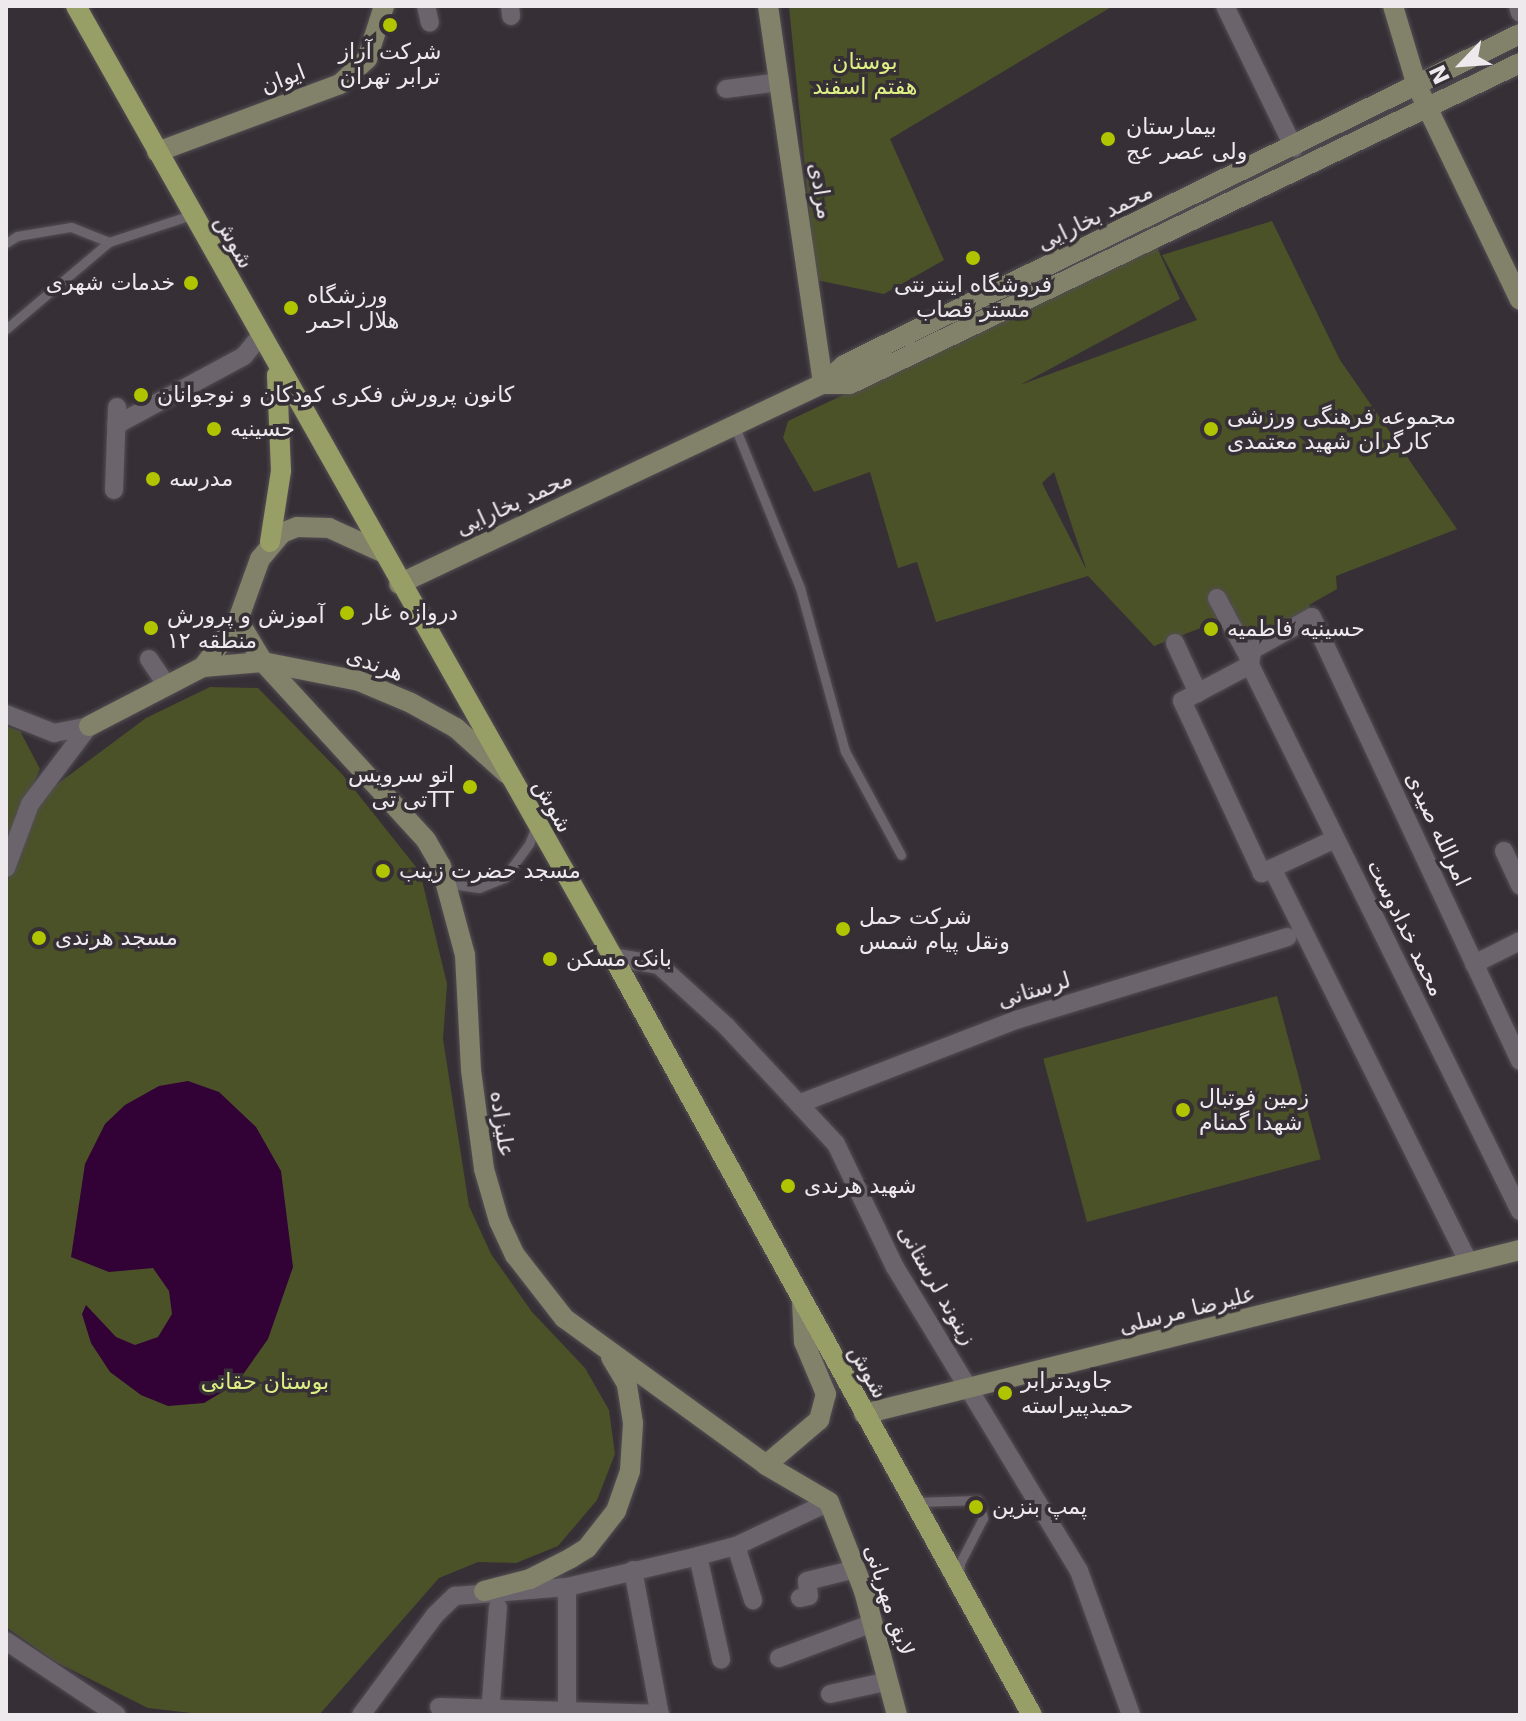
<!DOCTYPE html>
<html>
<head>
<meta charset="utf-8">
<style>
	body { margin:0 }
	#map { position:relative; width:1526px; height:1721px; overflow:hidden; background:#362f36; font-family:"DejaVu Sans",Cairo,sans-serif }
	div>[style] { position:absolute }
	.green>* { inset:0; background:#4b5228; transform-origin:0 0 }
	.water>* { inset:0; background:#320135 }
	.roads { filter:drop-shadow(0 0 2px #534e53) drop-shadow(0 0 2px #534e53) }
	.lane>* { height:9px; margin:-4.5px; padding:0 4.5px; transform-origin:4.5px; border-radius:4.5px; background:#6c646c }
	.street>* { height:18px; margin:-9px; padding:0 9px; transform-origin:9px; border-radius:9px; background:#6c646c }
	.secondary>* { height:20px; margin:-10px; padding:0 10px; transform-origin:10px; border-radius:10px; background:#828169 }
	.primary>* { height:20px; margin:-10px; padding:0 10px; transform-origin:10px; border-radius:10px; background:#989f66 }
	.dots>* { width:22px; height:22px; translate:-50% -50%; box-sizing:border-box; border:4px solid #362f36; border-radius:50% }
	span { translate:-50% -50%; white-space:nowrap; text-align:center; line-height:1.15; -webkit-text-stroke:7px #362f36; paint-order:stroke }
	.poi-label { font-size:22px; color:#ede9ed }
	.left { translate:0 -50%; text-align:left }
	.right { translate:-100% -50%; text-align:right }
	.park-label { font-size:22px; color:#dcee84 }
	.street-label { font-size:22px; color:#ede9ed }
	.frame { position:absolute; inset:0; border:8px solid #ede9ed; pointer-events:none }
	.north { position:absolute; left:1422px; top:24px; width:80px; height:80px; -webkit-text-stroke:6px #362f36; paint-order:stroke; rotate:245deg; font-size:22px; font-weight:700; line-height:32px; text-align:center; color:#ede9ed }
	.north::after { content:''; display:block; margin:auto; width:28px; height:36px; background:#ede9ed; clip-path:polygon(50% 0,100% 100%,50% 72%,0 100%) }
</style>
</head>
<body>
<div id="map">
	<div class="green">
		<div style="clip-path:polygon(789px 6px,1113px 6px,890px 139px,944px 260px,884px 294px,816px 280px)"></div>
		<div style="clip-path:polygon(evenodd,1272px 221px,1340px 360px,1457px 529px,1336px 576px,1337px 589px,1309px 605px,1311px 610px,1248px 645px,1237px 614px,1154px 646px,1088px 576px,936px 622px,917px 562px,898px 568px,870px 472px,814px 492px,783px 438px,788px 421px,1157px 247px,1180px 299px,1020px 385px,1197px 320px,1162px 255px,1272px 221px,1054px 472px,1086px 568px,1086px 569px,1042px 483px,1054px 472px)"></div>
		<div style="clip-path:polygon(210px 687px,258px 688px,342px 774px,420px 872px,447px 984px,443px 1039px,469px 1206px,491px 1254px,532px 1312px,585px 1368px,609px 1410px,615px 1454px,597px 1500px,558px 1546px,516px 1563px,478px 1562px,439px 1578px,319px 1715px,209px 1715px,148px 1708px,56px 1662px,6px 1627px,6px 886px,26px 823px,56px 785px,146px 718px)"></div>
		<div style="clip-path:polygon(6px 726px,20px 731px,40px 769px,6px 847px)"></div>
		<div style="left:1277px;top:996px;width:169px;height:242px;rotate:75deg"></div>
	</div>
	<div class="water">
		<div style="clip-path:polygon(188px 1081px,219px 1092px,256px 1127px,281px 1171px,293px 1267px,268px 1339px,237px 1383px,204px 1403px,168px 1406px,141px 1395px,110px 1372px,91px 1343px,82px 1314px,86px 1305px,116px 1337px,135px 1345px,158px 1337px,172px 1314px,169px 1291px,153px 1268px,109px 1272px,71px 1257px,85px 1164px,105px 1124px,125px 1105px,159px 1086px)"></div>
	</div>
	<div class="roads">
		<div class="lane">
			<div style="left:6px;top:243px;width:13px;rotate:-32deg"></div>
			<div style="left:17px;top:236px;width:55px;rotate:-9.5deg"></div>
			<div style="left:71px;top:227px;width:41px;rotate:21.5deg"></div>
			<div style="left:109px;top:242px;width:86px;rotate:-18.2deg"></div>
			<div style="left:6px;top:329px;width:135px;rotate:-40.2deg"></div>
			<div style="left:735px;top:427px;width:174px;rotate:68deg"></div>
			<div style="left:800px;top:588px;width:169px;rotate:74.6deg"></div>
			<div style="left:845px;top:751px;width:118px;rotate:61.7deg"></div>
			<div style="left:458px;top:885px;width:21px;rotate:8deg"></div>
			<div style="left:479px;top:888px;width:27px;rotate:-22deg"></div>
			<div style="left:504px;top:878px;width:42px;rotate:-53.7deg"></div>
			<div style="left:529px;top:844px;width:19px;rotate:-69deg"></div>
			<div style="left:916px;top:1502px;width:62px;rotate:-1.8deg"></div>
			<div style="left:978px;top:1500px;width:19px;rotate:74deg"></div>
			<div style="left:983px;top:1518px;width:51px;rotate:117.1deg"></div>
			<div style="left:960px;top:1563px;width:12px;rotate:95deg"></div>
		</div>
		<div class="street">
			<div style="left:426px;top:6px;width:17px;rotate:77deg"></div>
			<div style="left:510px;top:6px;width:10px;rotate:84deg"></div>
			<div style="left:1225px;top:6px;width:158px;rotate:64.1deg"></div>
			<div style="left:1518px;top:6px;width:7px;rotate:74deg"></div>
			<div style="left:726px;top:89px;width:54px;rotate:-7.4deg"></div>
			<div style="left:116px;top:425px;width:145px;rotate:-28.3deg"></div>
			<div style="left:244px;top:356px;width:26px;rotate:-51deg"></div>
			<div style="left:114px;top:490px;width:83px;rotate:-87.9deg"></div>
			<div style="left:1217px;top:598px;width:68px;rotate:61.9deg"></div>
			<div style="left:1175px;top:643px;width:55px;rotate:65.3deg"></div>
			<div style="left:149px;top:659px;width:32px;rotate:56deg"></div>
			<div style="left:1250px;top:665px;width:609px;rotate:63.69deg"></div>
			<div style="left:6px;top:714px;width:52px;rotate:21.6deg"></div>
			<div style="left:54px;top:733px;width:36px;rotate:-11deg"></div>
			<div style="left:1335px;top:839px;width:81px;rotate:155deg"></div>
			<div style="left:1262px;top:873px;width:190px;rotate:-114.9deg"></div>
			<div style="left:1182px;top:701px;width:77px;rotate:-27.9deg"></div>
			<div style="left:1250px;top:665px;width:15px;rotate:-82deg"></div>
			<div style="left:1252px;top:650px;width:68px;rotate:-28.8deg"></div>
			<div style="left:1312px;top:617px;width:490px;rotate:64.9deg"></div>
			<div style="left:1504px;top:851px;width:38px;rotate:65deg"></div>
			<div style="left:6px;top:868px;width:68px;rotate:-69.4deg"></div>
			<div style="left:30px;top:804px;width:98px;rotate:-52.9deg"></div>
			<div style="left:1272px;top:868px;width:439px;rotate:63.5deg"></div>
			<div style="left:613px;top:957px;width:47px;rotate:9.9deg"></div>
			<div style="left:659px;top:965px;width:91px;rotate:42.3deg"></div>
			<div style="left:726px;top:1026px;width:161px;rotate:47deg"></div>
			<div style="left:836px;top:1144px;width:136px;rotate:64.4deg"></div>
			<div style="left:895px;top:1267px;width:355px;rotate:58.8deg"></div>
			<div style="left:1079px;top:1571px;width:153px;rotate:70.1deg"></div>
			<div style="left:1474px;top:964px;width:51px;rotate:-26.6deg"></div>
			<div style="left:801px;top:1103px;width:230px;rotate:-21.1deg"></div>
			<div style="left:1016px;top:1020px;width:284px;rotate:-17deg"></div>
			<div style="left:736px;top:1546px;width:57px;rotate:72.5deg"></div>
			<div style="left:698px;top:1556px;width:106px;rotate:77.4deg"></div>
			<div style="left:633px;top:1570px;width:147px;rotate:79.5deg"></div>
			<div style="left:800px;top:1598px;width:9px;rotate:-13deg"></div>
			<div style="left:809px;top:1596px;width:15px;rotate:-98deg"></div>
			<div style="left:807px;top:1581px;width:50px;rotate:-13.8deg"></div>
			<div style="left:6px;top:1641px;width:133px;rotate:33.7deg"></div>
			<div style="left:779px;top:1658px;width:100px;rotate:-20.4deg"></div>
			<div style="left:830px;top:1694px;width:60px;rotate:-12.4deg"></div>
			<div style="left:439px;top:1707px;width:221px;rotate:1.8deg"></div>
			<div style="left:567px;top:1711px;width:124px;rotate:-90deg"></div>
			<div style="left:361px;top:1715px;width:124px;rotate:-53.5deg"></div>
			<div style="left:435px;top:1615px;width:28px;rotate:-44deg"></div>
			<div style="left:455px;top:1596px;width:112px;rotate:-4.6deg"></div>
			<div style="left:567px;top:1587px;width:135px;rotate:-13.3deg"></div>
			<div style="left:698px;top:1556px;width:39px;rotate:-15deg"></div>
			<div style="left:736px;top:1546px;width:103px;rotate:-25.3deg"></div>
			<div style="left:490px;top:1715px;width:108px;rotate:-85.8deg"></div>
		</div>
		<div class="secondary">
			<div style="left:768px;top:6px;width:382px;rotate:81.7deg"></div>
			<div style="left:1393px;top:6px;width:84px;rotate:73.3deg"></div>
			<div style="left:1417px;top:86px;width:237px;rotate:64.3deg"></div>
			<div style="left:157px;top:152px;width:195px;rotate:-20.4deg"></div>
			<div style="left:340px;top:84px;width:37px;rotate:-43deg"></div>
			<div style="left:367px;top:59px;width:56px;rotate:-72.2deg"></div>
			<div style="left:823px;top:384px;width:27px"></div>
			<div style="left:850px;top:384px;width:743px;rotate:-25.6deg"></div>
			<div style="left:399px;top:584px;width:469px;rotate:-25.3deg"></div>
			<div style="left:823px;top:384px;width:28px;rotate:-42deg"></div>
			<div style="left:844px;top:365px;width:753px;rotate:-26.09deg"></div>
			<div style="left:238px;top:620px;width:49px;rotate:59.2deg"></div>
			<div style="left:263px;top:662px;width:241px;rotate:47.5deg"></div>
			<div style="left:426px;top:840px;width:30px;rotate:60deg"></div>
			<div style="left:441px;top:866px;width:92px;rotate:74.9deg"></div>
			<div style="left:465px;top:955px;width:115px;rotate:87deg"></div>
			<div style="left:471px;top:1070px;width:100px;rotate:82.5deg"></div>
			<div style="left:484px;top:1169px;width:54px;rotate:73.9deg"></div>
			<div style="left:499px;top:1221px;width:38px;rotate:65deg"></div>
			<div style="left:515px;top:1255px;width:80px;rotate:52.1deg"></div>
			<div style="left:564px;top:1318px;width:250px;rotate:36deg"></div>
			<div style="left:766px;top:1465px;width:73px;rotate:30.4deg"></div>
			<div style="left:829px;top:1502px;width:96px;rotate:68.5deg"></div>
			<div style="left:864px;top:1591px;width:128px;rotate:75.1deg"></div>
			<div style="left:203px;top:667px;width:59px;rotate:-53.3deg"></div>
			<div style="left:238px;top:620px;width:65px;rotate:-70.2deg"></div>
			<div style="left:260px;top:559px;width:34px;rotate:-50deg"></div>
			<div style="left:282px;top:533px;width:16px;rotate:-22deg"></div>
			<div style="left:297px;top:527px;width:32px;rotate:2deg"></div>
			<div style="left:329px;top:528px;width:56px;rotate:24.3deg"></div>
			<div style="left:89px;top:726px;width:128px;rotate:-27.4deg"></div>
			<div style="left:203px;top:667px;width:60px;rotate:-4.8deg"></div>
			<div style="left:263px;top:662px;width:98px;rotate:11.2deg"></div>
			<div style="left:359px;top:681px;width:56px;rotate:22.9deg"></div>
			<div style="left:411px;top:703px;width:51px;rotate:29.1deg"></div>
			<div style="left:456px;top:728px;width:69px;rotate:42deg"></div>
			<div style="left:864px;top:1414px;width:676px;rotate:-14.04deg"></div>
			<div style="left:766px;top:1465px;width:70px;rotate:-40.3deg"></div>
			<div style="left:819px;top:1420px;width:27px;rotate:-75deg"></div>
			<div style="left:826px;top:1394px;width:56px;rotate:-112.9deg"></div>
			<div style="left:804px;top:1342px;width:41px;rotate:-92.8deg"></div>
			<div style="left:484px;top:1591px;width:48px;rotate:-14.6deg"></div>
			<div style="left:530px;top:1579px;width:46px;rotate:-27.1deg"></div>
			<div style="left:571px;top:1558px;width:19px;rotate:-32deg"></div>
			<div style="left:587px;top:1548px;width:47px;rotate:-51.9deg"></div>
			<div style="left:616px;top:1511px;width:42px;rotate:-70.7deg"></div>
			<div style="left:630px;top:1471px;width:48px;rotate:-86.4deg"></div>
			<div style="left:633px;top:1423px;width:39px;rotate:-99deg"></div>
			<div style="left:627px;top:1384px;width:31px;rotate:-121deg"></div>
		</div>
		<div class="primary">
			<div style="left:76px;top:6px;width:1092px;rotate:60.55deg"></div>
			<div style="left:613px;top:957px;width:866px;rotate:61.07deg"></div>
			<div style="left:270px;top:542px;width:72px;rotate:-81.2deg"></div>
			<div style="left:281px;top:471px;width:96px;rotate:-92.4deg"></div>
		</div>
	</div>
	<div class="dots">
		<div style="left:390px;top:25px;background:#b0c500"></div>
		<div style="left:1108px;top:139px;background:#b0c500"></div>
		<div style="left:973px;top:258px;background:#b0c500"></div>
		<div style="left:191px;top:283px;background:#b0c500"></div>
		<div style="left:291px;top:308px;background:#b0c500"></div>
		<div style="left:141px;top:395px;background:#b0c500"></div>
		<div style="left:214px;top:429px;background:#b0c500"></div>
		<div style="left:1211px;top:429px;background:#b0c500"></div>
		<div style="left:153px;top:479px;background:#b0c500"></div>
		<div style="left:347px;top:613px;background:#b0c500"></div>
		<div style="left:151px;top:628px;background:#b0c500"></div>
		<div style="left:1211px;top:629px;background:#b0c500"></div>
		<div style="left:470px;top:787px;background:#b0c500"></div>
		<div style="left:383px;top:871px;background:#b0c500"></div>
		<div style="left:843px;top:929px;background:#b0c500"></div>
		<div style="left:39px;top:938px;background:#b0c500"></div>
		<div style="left:550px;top:959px;background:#b0c500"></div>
		<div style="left:1183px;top:1110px;background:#b0c500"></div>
		<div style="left:788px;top:1186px;background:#b0c500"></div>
		<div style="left:1005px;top:1393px;background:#b0c500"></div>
		<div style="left:976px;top:1507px;background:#b0c500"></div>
	</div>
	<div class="poi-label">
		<span style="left:390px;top:64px">شرکت آراز<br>ترابر تهران</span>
		<span class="left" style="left:1126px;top:139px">بیمارستان<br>ولی عصر عج</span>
		<span class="right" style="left:175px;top:283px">خدمات شهری</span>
		<span style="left:973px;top:297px">فروشگاه اینترنتی<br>مستر قصاب</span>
		<span class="left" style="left:307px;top:308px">ورزشگاه<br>هلال احمر</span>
		<span class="left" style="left:157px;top:395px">کانون پرورش فکری کودکان و نوجوانان</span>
		<span class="left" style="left:1227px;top:429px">مجموعه فرهنگی ورزشی<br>کارگران شهید معتمدی</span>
		<span class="left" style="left:230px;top:429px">حسینیه</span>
		<span class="left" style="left:169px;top:479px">مدرسه</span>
		<span class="left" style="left:363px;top:613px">دروازه غار</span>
		<span class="left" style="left:167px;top:628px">آموزش و پرورش<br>منطقه ۱۲</span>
		<span class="left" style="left:1227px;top:629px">حسینیه فاطمیه</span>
		<span class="right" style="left:454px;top:787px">اتو سرویس<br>تی تیTT</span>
		<span class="left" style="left:399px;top:871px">مسجد حضرت زینب</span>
		<span class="left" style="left:859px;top:929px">شرکت حمل<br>ونقل پیام شمس</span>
		<span class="left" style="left:55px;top:938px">مسجد هرندی</span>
		<span class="left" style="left:566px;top:959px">بانک مسکن</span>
		<span class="left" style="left:1199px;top:1110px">زمین فوتبال<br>شهدا گمنام</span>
		<span class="left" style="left:804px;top:1186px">شهید هرندی</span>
		<span class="left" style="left:1021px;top:1393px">جاویدترابر<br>حمیدپیراسته</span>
		<span class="left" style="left:992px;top:1507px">پمپ بنزین</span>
	</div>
	<div class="park-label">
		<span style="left:865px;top:74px">بوستان<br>هفتم اسفند</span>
		<span style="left:265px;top:1382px">بوستان حقانی</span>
	</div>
	<div class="street-label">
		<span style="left:283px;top:79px;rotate:-21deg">ایوان</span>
		<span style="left:821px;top:191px;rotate:81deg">مرادی</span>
		<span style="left:1095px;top:217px;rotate:-26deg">محمد بخارایی</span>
		<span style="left:234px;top:242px;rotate:61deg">شوش</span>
		<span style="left:514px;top:503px;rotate:-25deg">محمد بخارایی</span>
		<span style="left:375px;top:664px;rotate:20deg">هرندی</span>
		<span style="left:553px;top:806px;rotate:61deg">شوش</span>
		<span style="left:1438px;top:829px;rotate:65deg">امرالله صیدی</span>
		<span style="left:1406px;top:928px;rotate:64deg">محمد خدادوست</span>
		<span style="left:1034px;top:990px;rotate:-17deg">لرستانی</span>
		<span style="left:502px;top:1124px;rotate:82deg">علیزاده</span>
		<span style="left:937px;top:1285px;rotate:60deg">زینوند لرستانی</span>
		<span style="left:1187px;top:1310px;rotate:-14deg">علیرضا مرسلی</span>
		<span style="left:868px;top:1372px;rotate:61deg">شوش</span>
		<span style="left:889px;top:1600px;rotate:72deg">لایق مهربانی</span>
	</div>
	<div class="frame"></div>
	<div class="north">N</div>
</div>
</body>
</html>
